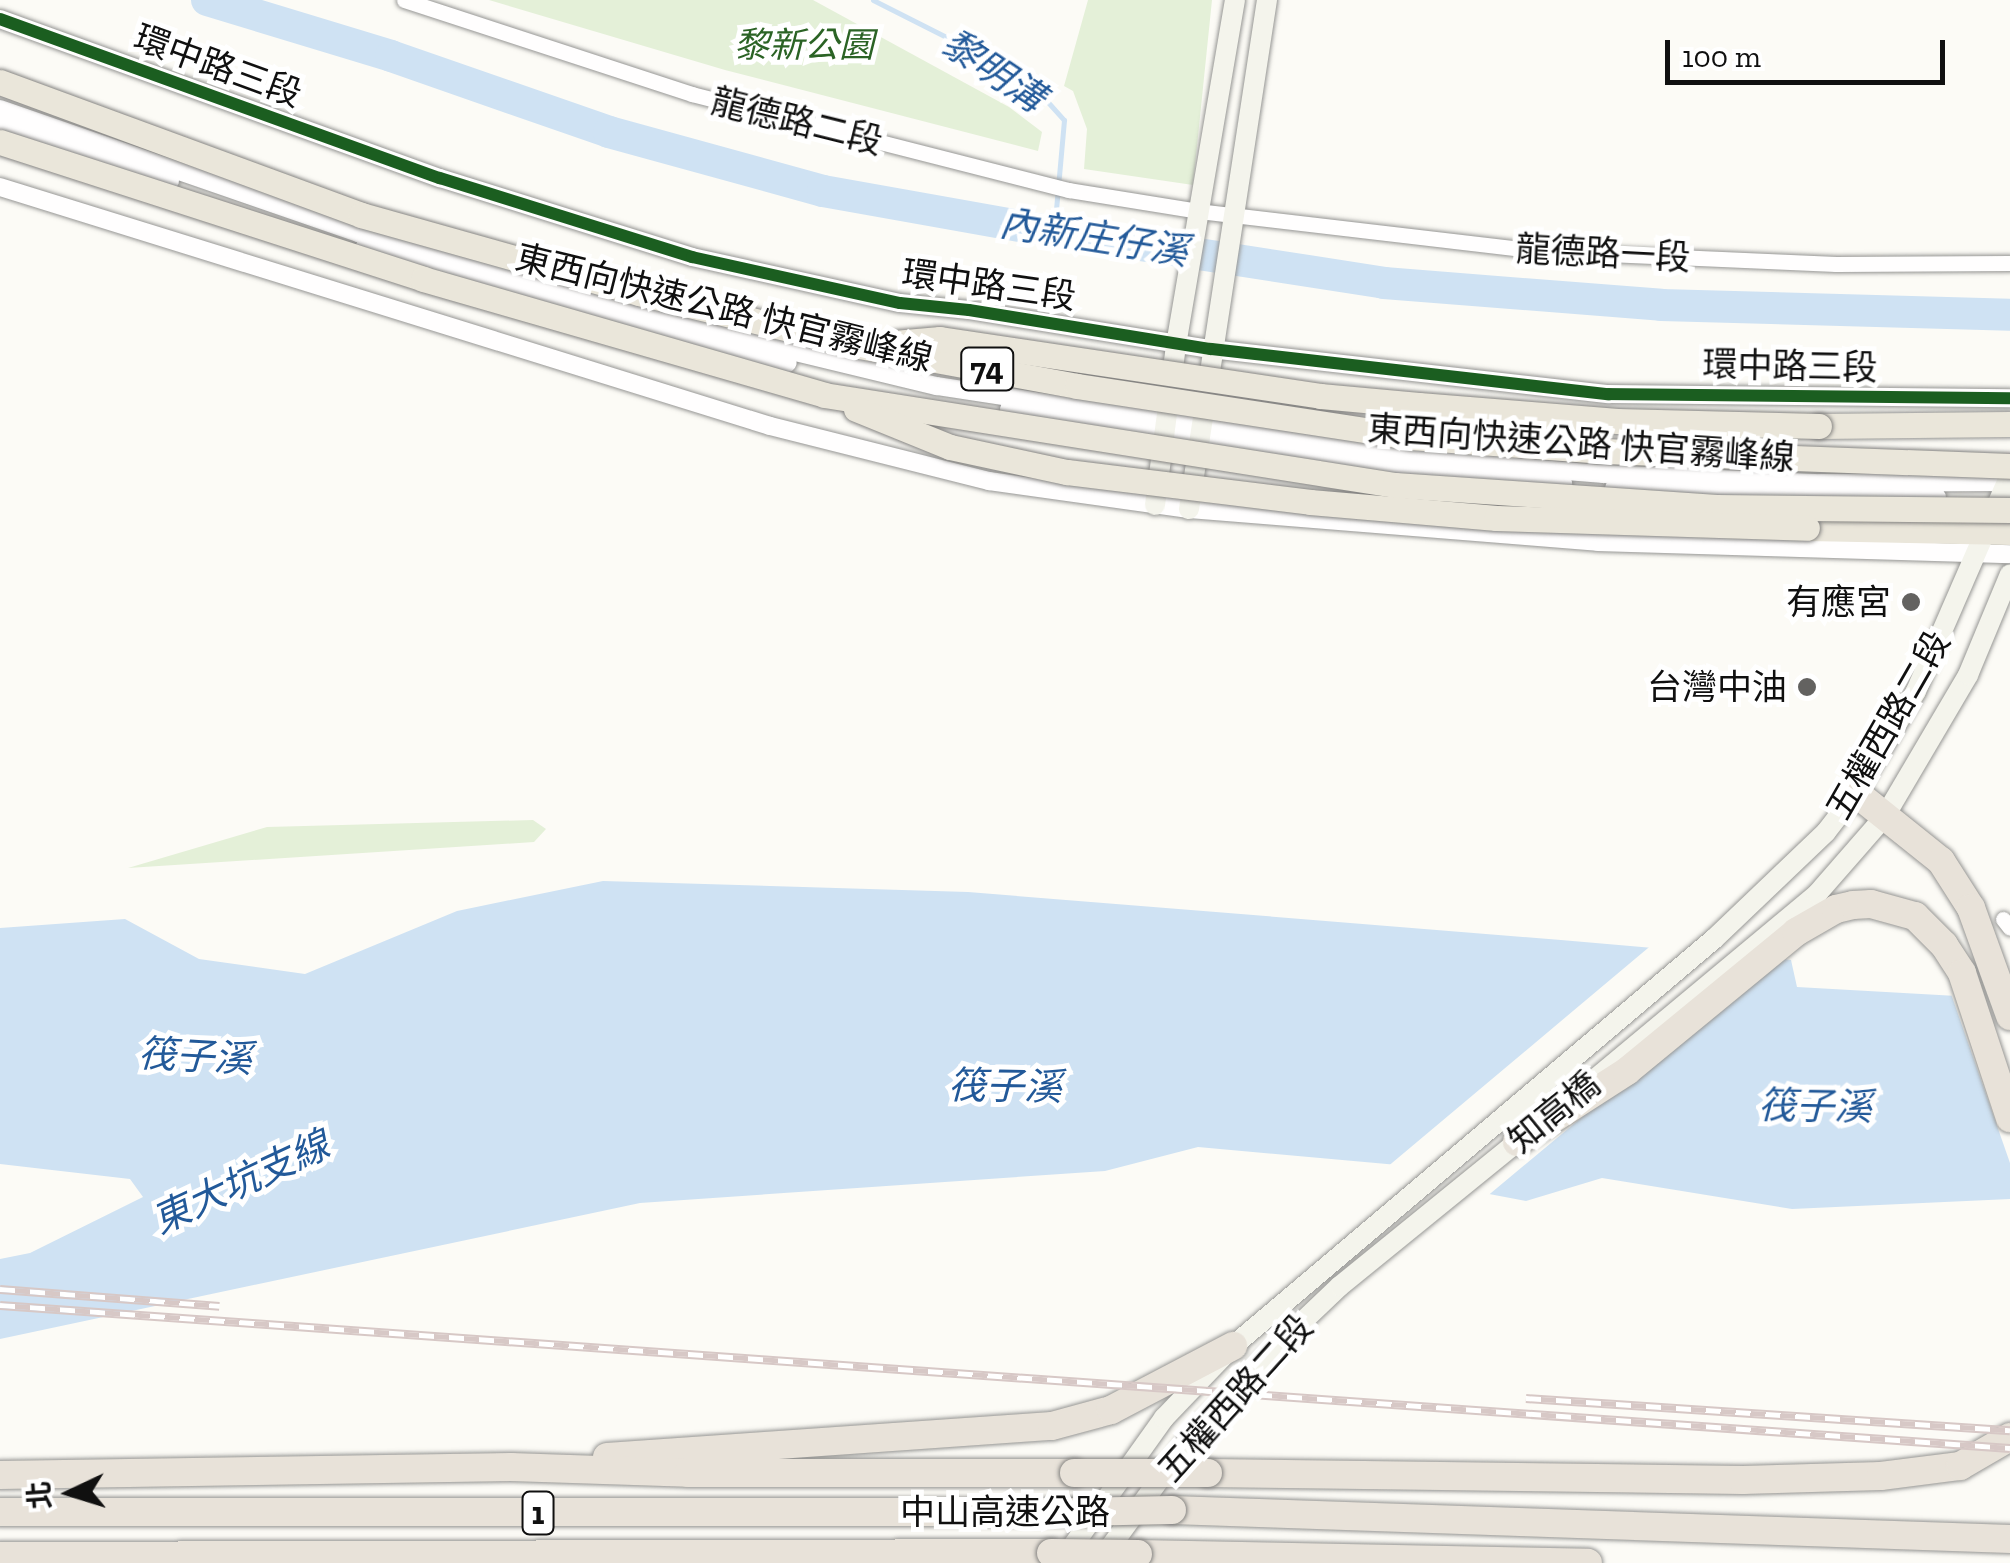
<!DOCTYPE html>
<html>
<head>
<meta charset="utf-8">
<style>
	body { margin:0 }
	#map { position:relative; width:2010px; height:1563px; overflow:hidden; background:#fcfbf6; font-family:"Zilla Slab","Noto Sans TC",serif }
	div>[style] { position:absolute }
	.green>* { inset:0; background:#e4f0d8 }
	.water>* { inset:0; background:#cfe2f3 }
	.pier>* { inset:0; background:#fcfbf6 }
	.stream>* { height:5px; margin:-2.5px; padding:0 2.5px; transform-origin:2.5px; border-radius:2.5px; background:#cfe2f3 }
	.river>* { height:32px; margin:-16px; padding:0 16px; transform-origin:16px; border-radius:16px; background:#cfe2f3 }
	.roads { filter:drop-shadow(0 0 2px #969694) drop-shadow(0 0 2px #969694) }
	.minor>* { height:15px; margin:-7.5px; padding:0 7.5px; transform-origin:7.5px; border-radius:7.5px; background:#fffefe }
	.tertiary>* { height:18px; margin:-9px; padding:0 9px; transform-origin:9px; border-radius:9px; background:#fffefe }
	.secondary>* { height:20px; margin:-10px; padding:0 10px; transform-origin:10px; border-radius:10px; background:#f4f4ec }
	.trunk>* { height:25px; margin:-12.5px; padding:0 12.5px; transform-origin:12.5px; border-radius:12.5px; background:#eae6da }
	.motorway>* { height:28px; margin:-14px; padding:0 14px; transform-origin:14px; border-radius:14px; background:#e8e2d9 }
	.rail>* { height:9px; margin-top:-4.5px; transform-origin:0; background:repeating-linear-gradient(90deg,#fff 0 15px,#d7c8c6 0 30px); box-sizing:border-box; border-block:2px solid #d7c8c6 }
	.bridges { filter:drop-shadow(0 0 2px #848381) drop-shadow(0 0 2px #848381) }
	.trunk-bridge>* { height:25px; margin:-12.5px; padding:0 12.5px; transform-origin:12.5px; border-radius:12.5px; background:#eae6da }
	.motorway-bridge>* { height:28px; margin:-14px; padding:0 14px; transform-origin:14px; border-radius:14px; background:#e8e2d9 }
	.cycleway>* { height:12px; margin:-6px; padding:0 6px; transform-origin:6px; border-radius:6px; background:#1b5e20 }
	.dots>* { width:28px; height:28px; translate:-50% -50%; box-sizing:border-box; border:5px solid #fff; border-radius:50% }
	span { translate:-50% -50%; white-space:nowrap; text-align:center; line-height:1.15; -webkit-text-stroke:10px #fff; paint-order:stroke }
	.shield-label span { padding:2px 8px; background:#fff; border:2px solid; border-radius:8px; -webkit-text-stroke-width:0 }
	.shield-label { font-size:32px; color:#101010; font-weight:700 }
	.park-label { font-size:35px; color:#2b6325; font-style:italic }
	.street-label { font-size:35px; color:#101010 }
	.poi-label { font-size:35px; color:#101010 }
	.right { translate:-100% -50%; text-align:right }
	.water-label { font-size:38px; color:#225999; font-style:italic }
	.north { position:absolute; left:20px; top:1443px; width:100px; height:100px; -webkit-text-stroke:8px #fff; paint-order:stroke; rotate:266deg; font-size:28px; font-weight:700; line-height:40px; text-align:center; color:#101010 }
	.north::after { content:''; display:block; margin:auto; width:35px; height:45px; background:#101010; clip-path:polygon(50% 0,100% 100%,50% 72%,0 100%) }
	.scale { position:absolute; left:1665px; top:40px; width:280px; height:45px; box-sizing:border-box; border:5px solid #101010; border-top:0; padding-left:12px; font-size:30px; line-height:35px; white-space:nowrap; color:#101010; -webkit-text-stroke:8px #fff; paint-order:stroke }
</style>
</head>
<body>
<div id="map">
	<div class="green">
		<div style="clip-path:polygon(489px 0,813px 0,1009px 107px,1042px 132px,1038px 151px,725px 70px)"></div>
		<div style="clip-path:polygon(1088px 0,1212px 0,1193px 185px,1084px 169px,1087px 129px,1073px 91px,1064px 86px)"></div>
		<div style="clip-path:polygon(533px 820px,546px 829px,534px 842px,128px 868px,267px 827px)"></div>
	</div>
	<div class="water">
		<div style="clip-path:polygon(603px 881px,968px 892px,1561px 940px,1791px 960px,1797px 987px,2010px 999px,2010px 1199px,1792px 1209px,1602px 1178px,1526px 1201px,1447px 1186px,1409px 1166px,1198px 1147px,1105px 1171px,640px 1203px,0 1339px,0 1259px,30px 1253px,143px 1197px,130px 1179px,0 1164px,0 928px,125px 919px,199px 959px,305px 974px,457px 911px)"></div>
	</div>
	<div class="pier">
		<div style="clip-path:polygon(1654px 943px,1778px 954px,1485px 1198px,1445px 1190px,1408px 1171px,1386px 1168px)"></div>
		<div style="clip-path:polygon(1950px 991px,2010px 994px,2010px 1163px)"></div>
	</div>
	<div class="stream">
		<div style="left:873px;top:0;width:127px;rotate:26.8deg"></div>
		<div style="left:986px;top:57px;width:74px;rotate:35.6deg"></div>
		<div style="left:1046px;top:100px;width:27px;rotate:48deg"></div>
		<div style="left:1064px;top:120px;width:112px;rotate:95.1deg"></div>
	</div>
	<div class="river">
		<div style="left:207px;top:0;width:192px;rotate:16.9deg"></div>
		<div style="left:391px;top:56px;width:231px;rotate:19.2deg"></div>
		<div style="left:609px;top:132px;width:222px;rotate:15.4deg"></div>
		<div style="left:823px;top:191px;width:217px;rotate:10.1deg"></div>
		<div style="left:1037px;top:229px;width:351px;rotate:8.8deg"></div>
		<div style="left:1384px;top:283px;width:278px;rotate:4.5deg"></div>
		<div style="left:1661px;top:305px;width:349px;rotate:1.6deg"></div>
	</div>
	<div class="roads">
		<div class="minor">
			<div style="left:404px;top:0;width:303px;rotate:18.1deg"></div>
			<div style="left:692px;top:94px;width:389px;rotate:14.3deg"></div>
			<div style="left:1069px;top:190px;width:131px;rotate:9.2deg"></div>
			<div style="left:1198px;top:211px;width:343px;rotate:6.7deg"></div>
			<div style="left:1539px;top:251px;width:297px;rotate:2.5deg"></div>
			<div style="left:1836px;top:264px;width:174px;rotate:-0.3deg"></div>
			<div style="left:2003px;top:919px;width:11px;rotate:52deg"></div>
		</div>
		<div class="tertiary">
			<div style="left:0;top:19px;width:468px;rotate:19.9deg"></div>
			<div style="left:440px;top:178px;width:264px;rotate:17.4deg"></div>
			<div style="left:692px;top:257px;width:213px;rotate:12.5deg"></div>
			<div style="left:900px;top:303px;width:69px;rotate:5.8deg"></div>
			<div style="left:969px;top:310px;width:245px;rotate:9.2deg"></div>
			<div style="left:1211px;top:349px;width:400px;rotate:6.5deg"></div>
			<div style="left:1608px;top:394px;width:402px;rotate:0.6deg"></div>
			<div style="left:0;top:109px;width:379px;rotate:19.1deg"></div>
			<div style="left:358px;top:233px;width:283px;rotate:16.2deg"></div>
			<div style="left:630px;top:312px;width:316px;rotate:13.6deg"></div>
			<div style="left:937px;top:386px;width:475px;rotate:8.7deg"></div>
			<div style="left:1407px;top:458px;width:197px;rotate:4.7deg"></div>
			<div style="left:1603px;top:474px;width:218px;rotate:2.4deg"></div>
			<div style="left:1821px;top:483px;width:189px;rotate:-0.3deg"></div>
			<div style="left:0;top:122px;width:180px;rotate:19.1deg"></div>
			<div style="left:0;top:187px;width:806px;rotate:17.24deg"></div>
			<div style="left:770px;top:426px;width:226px;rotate:14.1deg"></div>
			<div style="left:989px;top:481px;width:202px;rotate:8deg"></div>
			<div style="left:1189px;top:509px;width:410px;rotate:4.6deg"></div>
			<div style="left:1598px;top:542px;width:412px;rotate:1.7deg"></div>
			<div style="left:364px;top:248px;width:275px;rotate:16.3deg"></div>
			<div style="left:628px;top:325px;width:164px;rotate:13.4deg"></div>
			<div style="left:1009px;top:409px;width:402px;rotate:8.7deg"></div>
			<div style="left:1406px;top:470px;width:158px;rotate:5.1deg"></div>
			<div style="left:1614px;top:488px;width:323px;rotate:1.6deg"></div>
		</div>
		<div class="secondary">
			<div style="left:1155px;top:505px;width:161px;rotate:-82.5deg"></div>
			<div style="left:1176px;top:345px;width:350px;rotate:-80.3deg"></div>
			<div style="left:1189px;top:509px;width:515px;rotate:-81.29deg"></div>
			<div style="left:1595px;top:1079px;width:289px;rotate:-39.8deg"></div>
			<div style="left:1817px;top:894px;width:103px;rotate:-48.9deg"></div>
			<div style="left:1885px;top:816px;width:164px;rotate:-59.5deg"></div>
			<div style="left:1968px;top:675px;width:109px;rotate:-67.4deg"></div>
			<div style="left:1062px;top:1561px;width:176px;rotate:-54.5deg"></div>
			<div style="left:1164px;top:1418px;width:100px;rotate:-46.2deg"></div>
			<div style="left:1233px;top:1346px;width:630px;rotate:-40.24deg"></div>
			<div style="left:1714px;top:939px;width:155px;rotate:-43.7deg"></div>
			<div style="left:1826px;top:832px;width:49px;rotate:-52.4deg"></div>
			<div style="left:1856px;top:793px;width:118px;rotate:-59.5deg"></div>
			<div style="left:1916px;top:691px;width:236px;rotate:-66.5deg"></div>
			<div style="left:1100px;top:1561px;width:156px;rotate:-53.9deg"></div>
			<div style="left:1192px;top:1435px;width:126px;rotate:-46.3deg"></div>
			<div style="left:1279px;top:1344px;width:84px;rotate:-43.6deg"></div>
			<div style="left:1340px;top:1286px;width:240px;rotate:-39.1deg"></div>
		</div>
		<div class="trunk">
			<div style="left:1819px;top:426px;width:191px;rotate:-0.6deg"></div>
			<div style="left:1807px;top:528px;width:203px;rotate:1.1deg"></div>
		</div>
		<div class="motorway">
			<div style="left:1856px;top:793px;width:109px;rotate:38.7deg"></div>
			<div style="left:1941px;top:861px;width:56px;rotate:57.4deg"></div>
			<div style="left:1971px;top:908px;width:115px;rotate:70.1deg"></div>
			<div style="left:1517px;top:1142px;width:131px;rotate:-32.8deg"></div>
			<div style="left:1627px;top:1071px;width:219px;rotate:-39.4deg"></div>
			<div style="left:1796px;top:932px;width:46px;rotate:-29.9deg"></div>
			<div style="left:1836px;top:909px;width:17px;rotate:-13deg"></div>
			<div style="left:1853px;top:905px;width:18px;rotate:-3deg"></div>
			<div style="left:1871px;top:904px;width:46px;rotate:15.3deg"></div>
			<div style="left:1915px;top:916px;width:41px;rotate:45deg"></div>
			<div style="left:1944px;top:945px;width:33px;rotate:57deg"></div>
			<div style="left:1962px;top:973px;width:153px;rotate:71.7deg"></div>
			<div style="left:607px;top:1457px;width:446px;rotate:-4deg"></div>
			<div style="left:1052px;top:1426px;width:61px;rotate:-15.2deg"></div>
			<div style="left:1111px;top:1410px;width:138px;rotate:-27.7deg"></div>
			<div style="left:1208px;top:1473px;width:535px;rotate:0.75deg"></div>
			<div style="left:1743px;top:1480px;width:138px;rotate:-1.7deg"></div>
			<div style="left:1881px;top:1476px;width:80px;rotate:-7.2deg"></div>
			<div style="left:1960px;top:1466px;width:58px;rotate:-30.1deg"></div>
			<div style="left:0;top:1475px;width:511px;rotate:-0.9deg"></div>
			<div style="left:511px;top:1467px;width:177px;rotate:1.9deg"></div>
			<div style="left:688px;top:1473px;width:386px"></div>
			<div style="left:1172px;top:1510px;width:839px;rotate:1.98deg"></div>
			<div style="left:0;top:1512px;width:1075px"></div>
			<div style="left:1138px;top:1554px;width:450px;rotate:1.1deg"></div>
			<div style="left:0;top:1556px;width:1051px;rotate:-0.16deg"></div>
		</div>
	</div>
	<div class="rail">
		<div style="left:0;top:1289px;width:220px;rotate:4.4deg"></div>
		<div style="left:0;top:1305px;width:2015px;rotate:4.07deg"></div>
		<div style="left:1526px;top:1398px;width:485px;rotate:3.8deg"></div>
	</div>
	<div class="bridges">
		<div class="trunk-bridge">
			<div style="left:0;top:82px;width:385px;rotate:20.2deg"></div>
			<div style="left:361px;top:215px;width:289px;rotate:15.7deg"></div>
			<div style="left:639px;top:293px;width:226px;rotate:13.5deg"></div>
			<div style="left:859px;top:346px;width:222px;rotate:10.4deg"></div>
			<div style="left:1077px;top:386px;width:337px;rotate:8.7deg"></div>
			<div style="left:1410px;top:437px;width:195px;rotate:4.1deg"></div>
			<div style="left:1604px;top:451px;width:406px;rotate:2.1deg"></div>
			<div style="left:0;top:142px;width:445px;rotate:17.9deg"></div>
			<div style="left:423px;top:279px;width:417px;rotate:16.1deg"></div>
			<div style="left:824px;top:395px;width:578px;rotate:8.96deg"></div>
			<div style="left:1395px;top:485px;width:322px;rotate:3.9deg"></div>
			<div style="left:1716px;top:507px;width:294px;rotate:0.6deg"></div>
			<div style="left:894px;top:343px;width:46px;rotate:-5deg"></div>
			<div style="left:940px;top:339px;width:384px;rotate:8.5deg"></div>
			<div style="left:1320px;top:396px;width:99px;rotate:5.2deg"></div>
			<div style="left:1419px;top:405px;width:199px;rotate:4.6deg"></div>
			<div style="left:1617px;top:421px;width:202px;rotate:1.4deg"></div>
			<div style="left:856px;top:409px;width:101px;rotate:22deg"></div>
			<div style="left:950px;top:447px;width:120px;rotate:12.1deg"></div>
			<div style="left:1067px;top:472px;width:245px;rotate:7deg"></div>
			<div style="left:1310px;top:502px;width:187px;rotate:4.9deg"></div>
			<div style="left:1496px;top:518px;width:311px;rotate:1.8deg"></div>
		</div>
		<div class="motorway-bridge">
			<div style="left:1074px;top:1473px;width:134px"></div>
			<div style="left:1075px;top:1512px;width:97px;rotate:-1.2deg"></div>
			<div style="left:1051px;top:1553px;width:87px;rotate:0.7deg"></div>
		</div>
	</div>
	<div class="cycleway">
		<div style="left:0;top:19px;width:468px;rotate:19.9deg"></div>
		<div style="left:440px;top:178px;width:264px;rotate:17.4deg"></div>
		<div style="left:692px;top:257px;width:213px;rotate:12.5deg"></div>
		<div style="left:900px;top:303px;width:69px;rotate:5.8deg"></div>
		<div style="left:969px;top:310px;width:245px;rotate:9.2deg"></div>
		<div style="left:1211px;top:349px;width:400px;rotate:6.5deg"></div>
		<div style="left:1608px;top:394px;width:402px;rotate:0.6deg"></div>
	</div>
	<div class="dots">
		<div style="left:1911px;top:602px;background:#636260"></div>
		<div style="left:1807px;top:687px;background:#636260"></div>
	</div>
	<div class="shield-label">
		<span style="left:987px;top:369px">74</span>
		<span style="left:538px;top:1513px">1</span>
	</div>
	<div class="park-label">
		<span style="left:804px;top:45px">黎新公園</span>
	</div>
	<div class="street-label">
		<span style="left:218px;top:66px;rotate:20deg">環中路三段</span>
		<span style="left:797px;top:121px;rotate:14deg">龍德路二段</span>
		<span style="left:1603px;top:253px;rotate:3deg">龍德路一段</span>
		<span style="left:989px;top:285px;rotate:8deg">環中路三段</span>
		<span style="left:724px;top:308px;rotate:14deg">東西向快速公路 快官霧峰線</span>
		<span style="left:1790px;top:366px;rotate:1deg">環中路三段</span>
		<span style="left:1581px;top:443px;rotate:4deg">東西向快速公路 快官霧峰線</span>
		<span style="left:1888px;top:725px;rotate:-60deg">五權西路二段</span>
		<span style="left:1554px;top:1112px;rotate:-39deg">知高橋</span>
		<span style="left:1235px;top:1398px;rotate:-48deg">五權西路二段</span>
		<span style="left:1005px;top:1512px">中山高速公路</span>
	</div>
	<div class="poi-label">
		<span class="right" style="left:1891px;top:602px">有應宮</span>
		<span class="right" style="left:1787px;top:687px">台灣中油</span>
	</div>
	<div class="water-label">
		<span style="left:993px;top:71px;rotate:34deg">黎明溝</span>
		<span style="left:1094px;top:238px;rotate:9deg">內新庄仔溪</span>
		<span style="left:195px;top:1057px;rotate:3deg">筏子溪</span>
		<span style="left:1005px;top:1087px;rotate:1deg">筏子溪</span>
		<span style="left:1815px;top:1107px;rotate:1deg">筏子溪</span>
		<span style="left:241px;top:1183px;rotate:-25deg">東大坑支線</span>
	</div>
	<div class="north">北</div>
	<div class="scale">100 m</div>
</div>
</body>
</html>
